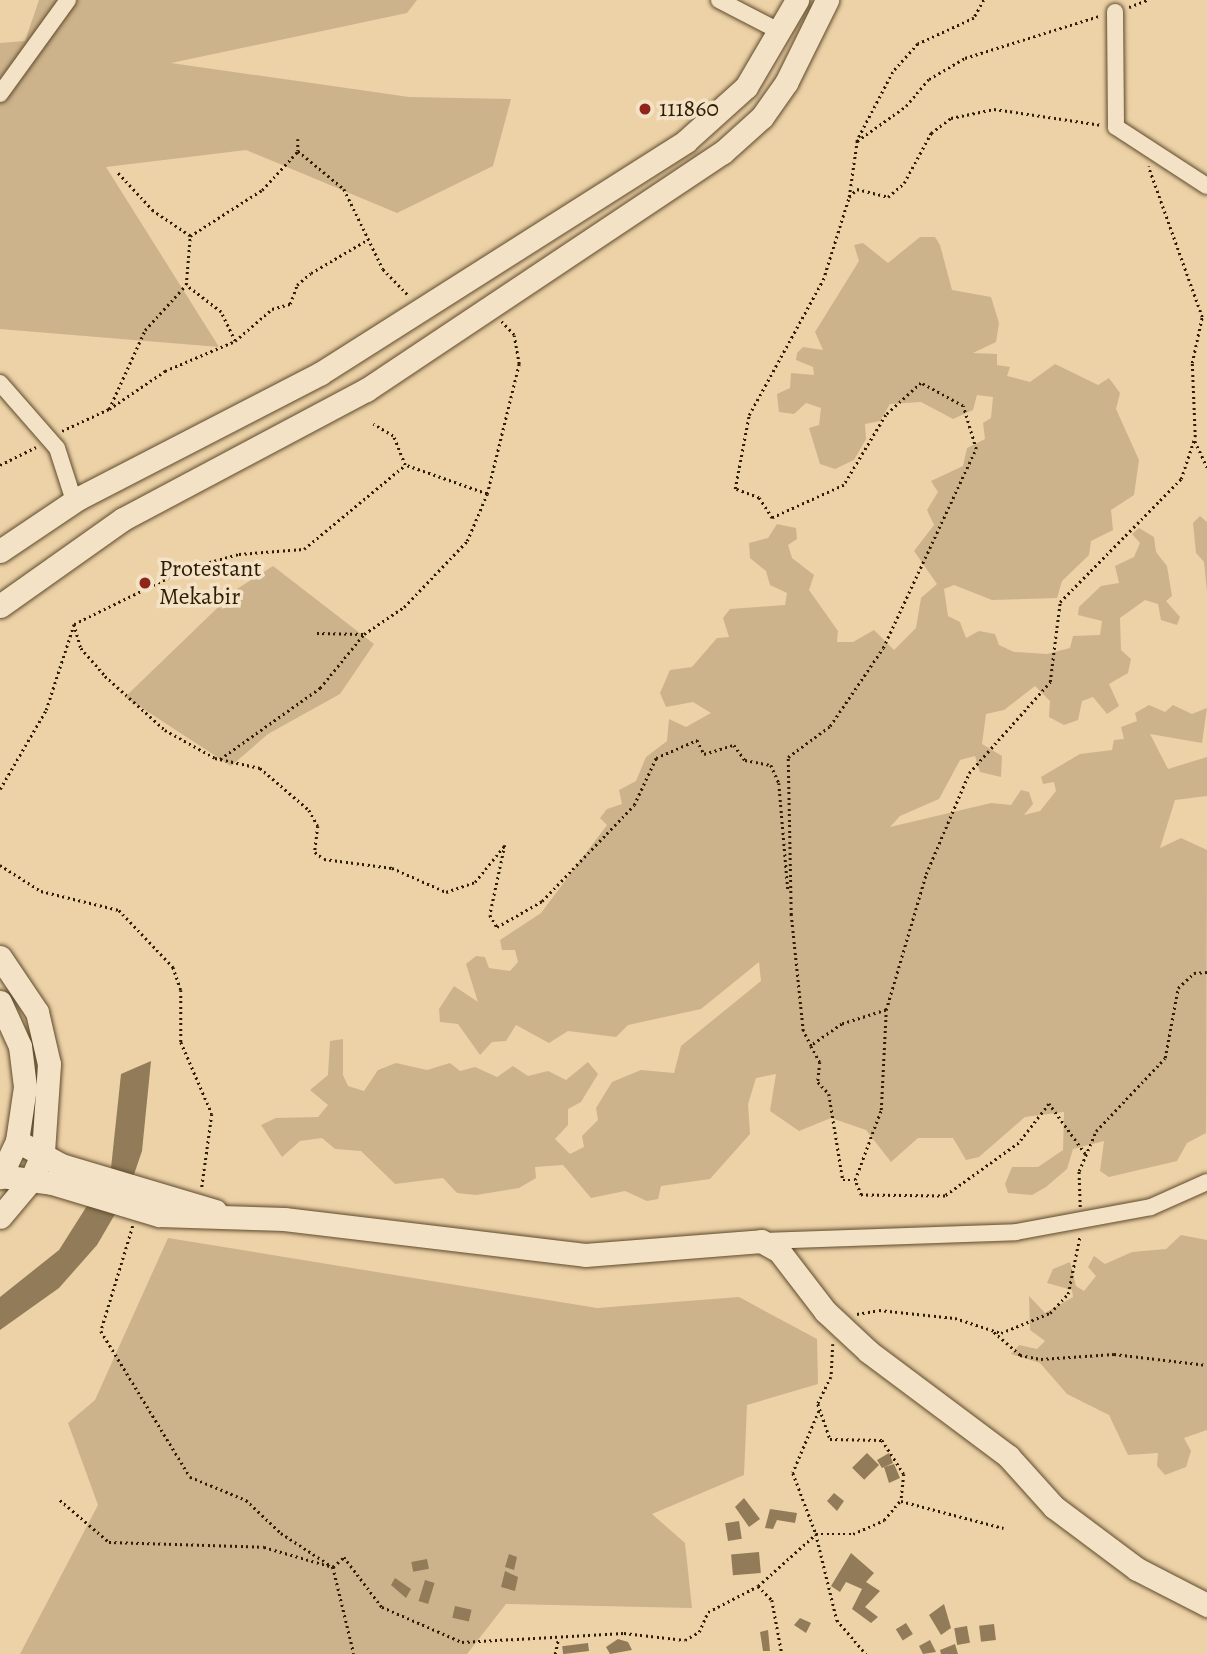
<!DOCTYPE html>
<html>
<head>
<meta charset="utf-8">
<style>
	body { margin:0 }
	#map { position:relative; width:1207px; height:1654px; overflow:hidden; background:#edd2a7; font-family:Alegreya,serif }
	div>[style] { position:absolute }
	.green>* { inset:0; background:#cdb38b }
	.building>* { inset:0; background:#927b58; transform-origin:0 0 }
	.path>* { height:2.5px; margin-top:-1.25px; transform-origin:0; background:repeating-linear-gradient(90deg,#2f1d03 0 2px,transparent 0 5.5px) }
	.roads { filter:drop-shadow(0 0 2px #5e4a2c) drop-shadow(0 0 2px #5e4a2c) }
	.street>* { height:16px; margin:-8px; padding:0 8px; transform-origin:8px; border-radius:8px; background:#f3e2c6 }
	.secondary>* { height:23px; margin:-11.5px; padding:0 11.5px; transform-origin:11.5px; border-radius:11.5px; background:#f3e2c6 }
	.dots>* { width:19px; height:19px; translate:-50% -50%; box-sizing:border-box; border:4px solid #f3e2c6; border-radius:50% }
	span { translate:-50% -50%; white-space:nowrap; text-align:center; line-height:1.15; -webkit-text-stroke:7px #f3e2c6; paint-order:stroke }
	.poi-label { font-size:24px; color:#2f1d03 }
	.left { translate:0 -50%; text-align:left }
</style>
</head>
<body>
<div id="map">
	<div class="green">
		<div style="clip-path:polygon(39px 0,417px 0,407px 13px,171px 63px,409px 97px,511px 99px,493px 166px,397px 213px,246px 150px,106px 167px,219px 347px,0 329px,0 43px,25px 41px)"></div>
		<div style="clip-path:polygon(920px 237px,935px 237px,940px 245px,952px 290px,991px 297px,999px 323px,996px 342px,973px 353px,997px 354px,997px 365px,1010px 367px,1007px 376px,1030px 382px,1055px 364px,1098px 385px,1109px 378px,1120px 393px,1116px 409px,1139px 460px,1134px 495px,1111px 510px,1113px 530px,1091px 541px,1089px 555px,1062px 581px,1057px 598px,992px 600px,954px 585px,944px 589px,948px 616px,960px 622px,966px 638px,979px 631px,995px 634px,999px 645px,1014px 652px,1047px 654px,1070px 648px,1073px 636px,1100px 635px,1102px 621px,1078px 615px,1079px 607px,1101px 586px,1119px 583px,1115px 566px,1134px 557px,1140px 543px,1132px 534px,1139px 528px,1154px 537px,1156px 552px,1167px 566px,1172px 596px,1166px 601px,1180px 617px,1177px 625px,1161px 620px,1158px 604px,1145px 600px,1120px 618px,1121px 650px,1131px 659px,1128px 673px,1109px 684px,1119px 706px,1107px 714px,1093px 697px,1082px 701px,1078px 720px,1064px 725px,1049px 717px,1050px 701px,1035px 686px,1004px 710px,986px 714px,982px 744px,1002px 756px,1001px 777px,980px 772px,975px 756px,960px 760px,939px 799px,900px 816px,890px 827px,991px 803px,1011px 805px,1021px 790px,1029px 792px,1033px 804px,1024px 815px,1040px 811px,1056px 791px,1054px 782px,1043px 784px,1041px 777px,1080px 754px,1112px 750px,1114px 740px,1124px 739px,1121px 727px,1137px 721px,1135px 713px,1149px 705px,1165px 712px,1173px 705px,1192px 714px,1207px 708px,1202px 743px,1150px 734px,1168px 769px,1207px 757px,1207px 796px,1175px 800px,1160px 848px,1181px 838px,1207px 850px,1206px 1133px,1187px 1143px,1177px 1161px,1109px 1177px,1100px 1171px,1104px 1141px,1073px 1149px,1067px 1169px,1046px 1187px,1032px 1195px,1008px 1193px,1005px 1184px,1012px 1167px,1038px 1167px,1063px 1150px,1064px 1112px,1025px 1117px,979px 1157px,966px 1160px,953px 1138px,918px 1138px,891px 1162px,866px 1130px,831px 1118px,799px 1131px,770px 1111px,776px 1074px,756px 1078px,748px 1104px,750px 1134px,710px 1179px,661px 1186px,658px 1199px,647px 1201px,625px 1191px,591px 1198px,563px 1165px,535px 1167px,536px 1178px,519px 1188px,476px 1195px,457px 1193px,443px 1178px,395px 1184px,361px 1151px,335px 1149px,322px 1138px,300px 1141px,282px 1157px,261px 1125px,276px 1118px,318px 1117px,328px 1105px,310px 1090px,328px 1075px,330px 1041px,343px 1039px,343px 1075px,348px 1086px,364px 1091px,378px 1070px,396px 1063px,427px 1070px,450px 1063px,460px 1071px,475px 1067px,497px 1077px,513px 1066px,528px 1076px,548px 1071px,566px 1080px,588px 1062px,598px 1074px,581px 1102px,568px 1109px,568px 1125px,555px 1139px,570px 1154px,584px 1147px,582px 1136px,598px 1120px,596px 1108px,612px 1082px,641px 1070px,674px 1073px,681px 1046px,761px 981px,759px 962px,701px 1009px,628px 1025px,616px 1037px,568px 1031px,549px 1043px,516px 1025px,506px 1041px,492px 1042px,480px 1055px,458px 1024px,440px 1022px,439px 1009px,454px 986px,478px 1002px,466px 964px,476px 956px,485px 957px,489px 968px,510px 971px,518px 962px,515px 950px,502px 950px,500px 940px,541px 913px,607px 825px,600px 818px,607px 809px,622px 804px,619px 790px,636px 781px,646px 757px,667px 741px,669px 719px,686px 727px,711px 713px,693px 702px,666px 707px,660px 693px,670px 670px,692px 667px,717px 638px,729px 637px,723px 618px,730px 609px,785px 605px,787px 593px,770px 585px,766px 571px,750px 558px,749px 543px,768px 538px,777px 524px,796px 528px,797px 539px,788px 545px,792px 558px,814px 575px,809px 590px,838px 631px,837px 642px,853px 642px,874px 630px,894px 650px,916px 628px,921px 598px,937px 584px,914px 551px,934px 525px,927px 510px,938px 492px,931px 481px,963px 466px,967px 448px,985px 439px,983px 423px,991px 418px,993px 397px,977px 395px,973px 410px,953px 419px,921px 402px,890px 404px,880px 421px,865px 424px,866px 439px,854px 460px,835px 469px,820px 464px,809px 428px,819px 425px,821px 408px,806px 403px,794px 414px,779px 412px,777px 394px,790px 388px,791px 373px,814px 375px,813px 367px,796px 360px,797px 353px,803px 347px,823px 350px,815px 332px,859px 261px,854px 245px,863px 243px,888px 263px)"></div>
		<div style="clip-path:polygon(1200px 516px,1207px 522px,1207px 592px,1204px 562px,1196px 553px,1193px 523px)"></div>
		<div style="clip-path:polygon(273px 566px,374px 644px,340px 694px,268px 734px,231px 766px,125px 697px,237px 589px)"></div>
		<div style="clip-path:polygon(1181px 1235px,1207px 1240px,1207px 1430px,1184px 1438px,1191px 1451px,1186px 1467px,1165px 1475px,1157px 1466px,1158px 1453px,1128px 1455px,1109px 1415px,1067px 1394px,1040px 1363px,1011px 1354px,1019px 1345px,1037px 1349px,1045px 1341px,1030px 1330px,1029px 1296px,1045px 1313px,1073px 1297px,1072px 1290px,1047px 1283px,1053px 1269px,1070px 1262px,1076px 1286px,1084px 1291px,1096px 1276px,1088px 1267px,1094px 1256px,1105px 1264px,1132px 1252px,1166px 1249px)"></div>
		<div style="clip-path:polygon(168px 1238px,597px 1308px,739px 1297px,817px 1339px,818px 1384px,747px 1405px,744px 1475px,652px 1514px,685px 1543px,692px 1608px,506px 1604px,467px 1654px,20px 1654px,98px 1505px,68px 1423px,95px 1400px)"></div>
	</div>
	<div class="building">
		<div style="clip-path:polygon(151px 1061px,142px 1151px,128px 1192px,97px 1245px,59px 1288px,0 1330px,0 1297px,59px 1250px,111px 1168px,121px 1074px)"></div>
		<div style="left:867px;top:1453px;width:17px;height:21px;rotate:45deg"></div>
		<div style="clip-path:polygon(889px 1453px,893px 1463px,882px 1468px,877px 1460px)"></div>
		<div style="clip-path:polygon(894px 1464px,900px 1478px,889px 1483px,884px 1467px)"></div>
		<div style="clip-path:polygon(834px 1493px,844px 1501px,837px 1511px,827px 1501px)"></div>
		<div style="clip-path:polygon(744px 1498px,760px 1519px,749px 1527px,735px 1507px)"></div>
		<div style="clip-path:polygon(770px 1509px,797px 1513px,795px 1523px,777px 1520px,773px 1529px,765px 1528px)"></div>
		<div style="left:739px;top:1521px;width:18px;height:14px;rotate:81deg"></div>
		<div style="left:759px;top:1552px;width:21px;height:28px;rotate:85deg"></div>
		<div style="clip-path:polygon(851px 1553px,874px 1573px,866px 1582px,880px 1591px,865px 1607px,878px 1617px,871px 1623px,852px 1609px,862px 1589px,846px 1582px,840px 1592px,831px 1586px)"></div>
		<div style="clip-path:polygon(509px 1554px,517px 1557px,514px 1570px,505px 1567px)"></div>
		<div style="left:427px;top:1559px;width:10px;height:16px;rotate:79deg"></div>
		<div style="clip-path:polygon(505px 1571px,518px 1577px,515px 1591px,501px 1587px)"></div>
		<div style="clip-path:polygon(395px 1578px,411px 1589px,406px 1598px,391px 1585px)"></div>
		<div style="left:425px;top:1580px;width:10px;height:22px;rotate:17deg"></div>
		<div style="clip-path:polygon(944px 1604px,951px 1628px,941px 1635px,929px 1615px)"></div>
		<div style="left:455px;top:1606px;width:17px;height:12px;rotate:13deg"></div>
		<div style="clip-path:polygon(800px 1618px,811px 1623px,806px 1633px,794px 1625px)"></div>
		<div style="left:906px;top:1623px;width:13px;height:12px;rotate:58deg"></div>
		<div style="left:994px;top:1624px;width:16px;height:15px;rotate:83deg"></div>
		<div style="left:967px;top:1626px;width:17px;height:13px;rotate:80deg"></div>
		<div style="clip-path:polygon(768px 1630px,770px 1651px,763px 1651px,760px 1632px)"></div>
		<div style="clip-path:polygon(618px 1639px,628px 1642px,632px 1650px,610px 1654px,606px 1647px)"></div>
		<div style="clip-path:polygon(930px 1640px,936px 1652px,923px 1654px,919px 1646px)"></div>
		<div style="left:588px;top:1643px;width:8px;height:26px;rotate:83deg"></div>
		<div style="clip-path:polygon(955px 1644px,958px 1654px,941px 1654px,940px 1650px)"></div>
	</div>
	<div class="path">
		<div style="left:984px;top:0;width:21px;rotate:119deg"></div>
		<div style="left:974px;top:18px;width:62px;rotate:155.1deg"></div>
		<div style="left:918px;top:44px;width:38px;rotate:132deg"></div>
		<div style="left:893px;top:72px;width:78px;rotate:117.6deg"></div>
		<div style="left:857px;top:141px;width:60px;rotate:-35.5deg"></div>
		<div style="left:906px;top:106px;width:35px;rotate:-50deg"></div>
		<div style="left:929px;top:79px;width:42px;rotate:-30.3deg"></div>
		<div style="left:965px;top:58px;width:140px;rotate:-17.4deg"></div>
		<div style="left:1129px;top:7px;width:19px;rotate:-21deg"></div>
		<div style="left:298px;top:139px;width:12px;rotate:90deg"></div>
		<div style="left:298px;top:151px;width:60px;rotate:39.6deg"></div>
		<div style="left:344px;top:189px;width:89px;rotate:64deg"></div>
		<div style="left:383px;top:269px;width:36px;rotate:46deg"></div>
		<div style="left:849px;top:197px;width:57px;rotate:-81.9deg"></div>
		<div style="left:190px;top:236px;width:85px;rotate:-32.6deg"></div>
		<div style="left:262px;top:190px;width:53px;rotate:-47.3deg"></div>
		<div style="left:235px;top:341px;width:49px;rotate:-40.9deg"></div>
		<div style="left:272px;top:309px;width:19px;rotate:-16deg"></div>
		<div style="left:290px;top:304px;width:20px;rotate:-70deg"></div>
		<div style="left:297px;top:285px;width:18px;rotate:-41deg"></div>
		<div style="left:311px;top:273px;width:65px;rotate:-30.5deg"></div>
		<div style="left:109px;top:409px;width:68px;rotate:-34.2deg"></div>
		<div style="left:165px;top:371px;width:76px;rotate:-23.2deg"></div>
		<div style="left:235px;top:341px;width:32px;rotate:-116deg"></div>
		<div style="left:221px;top:312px;width:44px;rotate:-142.4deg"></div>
		<div style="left:186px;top:285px;width:49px;rotate:-85.3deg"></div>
		<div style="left:190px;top:236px;width:45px;rotate:-146deg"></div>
		<div style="left:153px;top:211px;width:54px;rotate:-132.8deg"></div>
		<div style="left:62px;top:431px;width:52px;rotate:-25.1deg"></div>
		<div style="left:109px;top:409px;width:87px;rotate:-65.5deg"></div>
		<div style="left:145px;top:330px;width:61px;rotate:-47.7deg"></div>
		<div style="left:1195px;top:441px;width:29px;rotate:65deg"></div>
		<div style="left:0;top:465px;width:40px;rotate:-26.6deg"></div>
		<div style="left:487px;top:494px;width:134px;rotate:-76.2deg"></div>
		<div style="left:519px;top:364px;width:29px;rotate:-100deg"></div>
		<div style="left:514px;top:335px;width:19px;rotate:-133deg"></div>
		<div style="left:74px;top:624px;width:25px;rotate:74deg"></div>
		<div style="left:81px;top:648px;width:37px;rotate:49deg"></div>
		<div style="left:105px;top:676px;width:81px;rotate:42deg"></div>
		<div style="left:165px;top:730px;width:57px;rotate:29.2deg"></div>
		<div style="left:215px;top:758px;width:46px;rotate:12.5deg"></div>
		<div style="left:260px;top:768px;width:65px;rotate:40.6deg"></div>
		<div style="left:309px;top:810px;width:18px;rotate:61deg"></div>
		<div style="left:318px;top:826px;width:26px;rotate:97deg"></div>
		<div style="left:315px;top:852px;width:11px;rotate:38deg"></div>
		<div style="left:324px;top:859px;width:69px;rotate:7.5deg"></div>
		<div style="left:392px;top:868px;width:59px;rotate:24deg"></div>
		<div style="left:446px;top:892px;width:31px;rotate:-19deg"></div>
		<div style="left:475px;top:882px;width:48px;rotate:-51deg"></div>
		<div style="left:317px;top:633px;width:47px;rotate:1.2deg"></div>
		<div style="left:364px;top:634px;width:48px;rotate:-34deg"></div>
		<div style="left:404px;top:607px;width:91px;rotate:-46.3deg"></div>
		<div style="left:467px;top:541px;width:51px;rotate:-66.9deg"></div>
		<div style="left:487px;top:494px;width:87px;rotate:-160.5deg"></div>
		<div style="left:405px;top:465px;width:31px;rotate:-112deg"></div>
		<div style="left:393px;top:436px;width:23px;rotate:-149deg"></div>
		<div style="left:220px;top:759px;width:123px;rotate:-35.4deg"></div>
		<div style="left:320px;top:688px;width:70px;rotate:-50.8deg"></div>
		<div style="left:0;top:789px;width:91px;rotate:-59.8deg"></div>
		<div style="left:46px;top:710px;width:90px;rotate:-72deg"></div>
		<div style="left:74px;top:624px;width:127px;rotate:-26.2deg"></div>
		<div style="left:188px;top:568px;width:53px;rotate:-15.4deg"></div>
		<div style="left:239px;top:554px;width:65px;rotate:-4.4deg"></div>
		<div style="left:304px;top:549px;width:131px;rotate:-39.7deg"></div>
		<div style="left:505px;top:845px;width:72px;rotate:102.1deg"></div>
		<div style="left:490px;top:915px;width:14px;rotate:60deg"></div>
		<div style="left:497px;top:927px;width:52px;rotate:-30deg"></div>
		<div style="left:542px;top:901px;width:133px;rotate:-46.2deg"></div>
		<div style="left:634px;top:805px;width:52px;rotate:-64.9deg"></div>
		<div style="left:656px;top:758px;width:45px;rotate:-23.7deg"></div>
		<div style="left:697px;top:740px;width:16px;rotate:63deg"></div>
		<div style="left:704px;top:754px;width:31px;rotate:-17deg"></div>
		<div style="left:734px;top:745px;width:19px;rotate:54deg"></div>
		<div style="left:745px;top:760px;width:26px;rotate:11deg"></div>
		<div style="left:771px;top:765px;width:20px;rotate:66deg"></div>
		<div style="left:779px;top:783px;width:107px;rotate:85.2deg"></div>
		<div style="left:0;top:865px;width:49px;rotate:32.4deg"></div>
		<div style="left:41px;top:891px;width:80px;rotate:13.7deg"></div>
		<div style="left:119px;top:910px;width:79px;rotate:46.5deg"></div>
		<div style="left:173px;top:967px;width:24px;rotate:71deg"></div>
		<div style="left:181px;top:990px;width:52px;rotate:90deg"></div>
		<div style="left:181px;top:1042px;width:78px;rotate:66.7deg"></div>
		<div style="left:212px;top:1114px;width:74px;rotate:97.8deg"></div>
		<div style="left:886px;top:1010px;width:46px;rotate:162.3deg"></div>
		<div style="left:842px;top:1024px;width:38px;rotate:145deg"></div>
		<div style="left:811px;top:1046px;width:17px;rotate:-118deg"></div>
		<div style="left:803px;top:1031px;width:117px;rotate:-95.9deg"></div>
		<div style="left:791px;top:915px;width:158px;rotate:-91.1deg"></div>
		<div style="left:788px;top:757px;width:52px;rotate:-36.4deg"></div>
		<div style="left:830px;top:726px;width:94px;rotate:-55.8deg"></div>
		<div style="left:883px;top:648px;width:220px;rotate:-65deg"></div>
		<div style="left:976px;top:449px;width:45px;rotate:-106.8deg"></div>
		<div style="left:963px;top:406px;width:48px;rotate:-151.3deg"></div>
		<div style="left:921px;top:383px;width:47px;rotate:137.6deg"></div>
		<div style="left:886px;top:415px;width:82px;rotate:121deg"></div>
		<div style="left:844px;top:485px;width:79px;rotate:155.4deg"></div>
		<div style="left:772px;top:518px;width:24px;rotate:-123deg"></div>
		<div style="left:759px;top:498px;width:26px;rotate:-159deg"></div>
		<div style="left:735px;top:489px;width:75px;rotate:-79.3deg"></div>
		<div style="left:749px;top:415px;width:154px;rotate:-61.3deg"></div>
		<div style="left:823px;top:280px;width:87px;rotate:-72.6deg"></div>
		<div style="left:849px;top:197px;width:11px;rotate:-45deg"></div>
		<div style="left:857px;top:189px;width:32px;rotate:14deg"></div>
		<div style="left:888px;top:197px;width:21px;rotate:-41deg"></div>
		<div style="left:904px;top:183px;width:57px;rotate:-61.6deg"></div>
		<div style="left:931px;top:133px;width:25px;rotate:-37deg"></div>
		<div style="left:951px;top:118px;width:44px;rotate:-11.8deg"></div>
		<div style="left:994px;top:109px;width:109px;rotate:8.4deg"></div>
		<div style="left:811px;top:1046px;width:18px;rotate:61deg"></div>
		<div style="left:820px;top:1062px;width:20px;rotate:96deg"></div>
		<div style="left:818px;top:1082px;width:16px;rotate:47deg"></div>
		<div style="left:829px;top:1094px;width:87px;rotate:80.8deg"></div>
		<div style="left:843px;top:1180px;width:12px"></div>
		<div style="left:1085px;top:1154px;width:62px;rotate:-125.8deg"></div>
		<div style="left:1049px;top:1104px;width:49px;rotate:127.6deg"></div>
		<div style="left:1019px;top:1143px;width:91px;rotate:144.4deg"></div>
		<div style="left:945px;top:1196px;width:84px;rotate:-179.3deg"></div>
		<div style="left:861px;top:1195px;width:16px;rotate:-112deg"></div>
		<div style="left:855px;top:1180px;width:75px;rotate:-69.6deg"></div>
		<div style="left:881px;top:1110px;width:100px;rotate:-87.1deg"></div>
		<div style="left:886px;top:1010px;width:142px;rotate:-73.6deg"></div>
		<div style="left:926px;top:874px;width:110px;rotate:-66.9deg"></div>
		<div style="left:969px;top:773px;width:122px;rotate:-48.3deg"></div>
		<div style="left:1050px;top:682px;width:81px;rotate:-82.9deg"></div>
		<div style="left:1060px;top:602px;width:173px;rotate:-45.5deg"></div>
		<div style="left:1181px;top:479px;width:44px;rotate:-71.6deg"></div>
		<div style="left:1195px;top:437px;width:74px;rotate:-92.3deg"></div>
		<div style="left:1192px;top:363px;width:47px;rotate:-77.7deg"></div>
		<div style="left:1202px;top:317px;width:160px;rotate:-109.7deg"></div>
		<div style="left:1080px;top:1207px;width:36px;rotate:-92deg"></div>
		<div style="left:1079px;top:1171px;width:43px;rotate:-67deg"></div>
		<div style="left:1096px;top:1131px;width:100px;rotate:-46.6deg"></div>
		<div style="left:1165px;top:1058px;width:71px;rotate:-79.5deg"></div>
		<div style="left:1178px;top:988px;width:22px;rotate:-43deg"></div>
		<div style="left:1194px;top:973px;width:13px;rotate:-4deg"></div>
		<div style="left:133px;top:1226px;width:110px;rotate:106.9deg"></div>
		<div style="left:101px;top:1331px;width:171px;rotate:58.6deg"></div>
		<div style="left:190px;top:1477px;width:61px;rotate:22.3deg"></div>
		<div style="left:246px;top:1500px;width:48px;rotate:43.3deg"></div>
		<div style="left:281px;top:1533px;width:62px;rotate:33.2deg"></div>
		<div style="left:333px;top:1567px;width:15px;rotate:-42deg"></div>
		<div style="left:344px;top:1557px;width:63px;rotate:52.8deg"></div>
		<div style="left:382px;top:1607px;width:87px;rotate:23.6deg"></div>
		<div style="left:462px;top:1642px;width:162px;rotate:-3.2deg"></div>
		<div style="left:624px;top:1633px;width:61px;rotate:6.5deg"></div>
		<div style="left:685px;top:1640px;width:16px;rotate:-30deg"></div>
		<div style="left:699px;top:1632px;width:22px;rotate:-66deg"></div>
		<div style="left:708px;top:1612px;width:56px;rotate:-27.5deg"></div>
		<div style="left:758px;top:1586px;width:78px;rotate:-41.9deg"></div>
		<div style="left:816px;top:1534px;width:89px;rotate:76.3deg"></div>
		<div style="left:837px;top:1620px;width:45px;rotate:49.5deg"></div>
		<div style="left:857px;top:1314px;width:22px;rotate:-10deg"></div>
		<div style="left:879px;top:1310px;width:76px;rotate:6deg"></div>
		<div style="left:955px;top:1318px;width:48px;rotate:18.1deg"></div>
		<div style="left:1001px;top:1333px;width:53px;rotate:-22.2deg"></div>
		<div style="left:1050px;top:1313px;width:26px;rotate:-47deg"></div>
		<div style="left:1068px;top:1294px;width:60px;rotate:-78.5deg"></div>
		<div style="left:994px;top:1332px;width:35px;rotate:41deg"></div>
		<div style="left:1020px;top:1355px;width:21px;rotate:11deg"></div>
		<div style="left:1041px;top:1359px;width:73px;rotate:-3.9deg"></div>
		<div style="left:1114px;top:1354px;width:94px;rotate:6.7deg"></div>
		<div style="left:833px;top:1344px;width:33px;rotate:93deg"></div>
		<div style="left:831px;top:1377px;width:30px;rotate:116deg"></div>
		<div style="left:818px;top:1404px;width:37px;rotate:71deg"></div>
		<div style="left:830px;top:1439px;width:52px;rotate:1.1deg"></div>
		<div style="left:882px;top:1440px;width:40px;rotate:57.1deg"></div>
		<div style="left:904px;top:1474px;width:27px;rotate:96deg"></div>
		<div style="left:901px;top:1501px;width:106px;rotate:14.8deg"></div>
		<div style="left:819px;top:1411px;width:67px;rotate:112.8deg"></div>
		<div style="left:793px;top:1473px;width:65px;rotate:69.3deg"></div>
		<div style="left:816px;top:1534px;width:37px"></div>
		<div style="left:853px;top:1534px;width:34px;rotate:-24deg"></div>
		<div style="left:884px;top:1520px;width:25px;rotate:-50deg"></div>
		<div style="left:60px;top:1500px;width:65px;rotate:40.6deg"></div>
		<div style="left:109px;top:1542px;width:155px;rotate:1.8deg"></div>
		<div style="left:264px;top:1547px;width:72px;rotate:16.2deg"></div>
		<div style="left:333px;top:1567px;width:89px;rotate:76.4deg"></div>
		<div style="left:758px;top:1586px;width:20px;rotate:45deg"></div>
		<div style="left:772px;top:1600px;width:55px;rotate:79.5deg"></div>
		<div style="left:555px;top:1654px;width:14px;rotate:-78deg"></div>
	</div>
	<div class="roads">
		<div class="street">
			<div style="left:719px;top:0;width:70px;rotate:27.3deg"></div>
			<div style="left:1115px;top:12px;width:115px;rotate:89.5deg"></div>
			<div style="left:1116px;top:127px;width:108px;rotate:33deg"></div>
			<div style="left:0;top:94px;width:116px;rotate:-54.1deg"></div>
			<div style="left:0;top:383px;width:86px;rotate:48.8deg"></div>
			<div style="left:57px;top:448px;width:56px;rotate:72.2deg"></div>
			<div style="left:763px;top:1241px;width:253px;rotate:-2deg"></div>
			<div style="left:1016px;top:1232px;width:137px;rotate:-10.5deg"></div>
			<div style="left:1151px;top:1207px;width:61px;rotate:-24.1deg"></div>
		</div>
		<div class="secondary">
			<div style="left:0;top:551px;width:95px;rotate:-33.9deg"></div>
			<div style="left:79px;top:498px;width:272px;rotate:-27.3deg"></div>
			<div style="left:321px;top:373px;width:432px;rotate:-32.4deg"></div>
			<div style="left:686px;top:141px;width:81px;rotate:-42deg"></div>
			<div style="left:746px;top:87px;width:101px;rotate:-59.6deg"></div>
			<div style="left:0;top:606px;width:151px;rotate:-35.3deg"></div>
			<div style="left:123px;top:519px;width:275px;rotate:-28deg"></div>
			<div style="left:366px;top:390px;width:428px;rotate:-33.7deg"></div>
			<div style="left:722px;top:153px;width:54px;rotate:-42deg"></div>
			<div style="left:762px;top:117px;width:42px;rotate:-54.8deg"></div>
			<div style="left:786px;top:83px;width:93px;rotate:-63.7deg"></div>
			<div style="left:0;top:957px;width:66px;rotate:56.1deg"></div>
			<div style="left:37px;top:1012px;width:53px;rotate:77deg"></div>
			<div style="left:49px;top:1064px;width:88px;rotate:93.9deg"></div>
			<div style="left:43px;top:1152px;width:30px;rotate:113deg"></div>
			<div style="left:31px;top:1180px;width:48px;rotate:130deg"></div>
			<div style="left:0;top:1002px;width:48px;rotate:65.6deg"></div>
			<div style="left:20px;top:1046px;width:41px;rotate:83deg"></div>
			<div style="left:25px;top:1087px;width:55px;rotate:98.4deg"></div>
			<div style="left:17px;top:1141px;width:40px;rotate:115deg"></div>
			<div style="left:17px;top:1141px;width:50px;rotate:28.6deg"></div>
			<div style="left:61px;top:1165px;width:161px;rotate:16.6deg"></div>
			<div style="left:1px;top:1176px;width:51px;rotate:7.8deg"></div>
			<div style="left:52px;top:1183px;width:112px;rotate:16.7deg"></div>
			<div style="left:159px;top:1215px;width:125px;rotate:1.8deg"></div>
			<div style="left:284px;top:1219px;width:303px;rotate:6.8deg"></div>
			<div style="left:585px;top:1255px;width:177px;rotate:-4.5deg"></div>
			<div style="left:761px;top:1241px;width:21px;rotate:29deg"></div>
			<div style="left:779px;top:1251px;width:76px;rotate:52.5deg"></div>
			<div style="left:825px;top:1311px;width:60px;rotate:43deg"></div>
			<div style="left:869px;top:1352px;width:174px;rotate:36.8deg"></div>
			<div style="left:1008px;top:1456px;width:69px;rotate:48deg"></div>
			<div style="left:1054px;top:1507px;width:104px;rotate:36.8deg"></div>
			<div style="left:1137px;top:1569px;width:79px;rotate:27.2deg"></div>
		</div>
	</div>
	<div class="dots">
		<div style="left:645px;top:109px;background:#8f2418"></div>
		<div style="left:145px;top:583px;background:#8f2418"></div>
	</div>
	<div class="poi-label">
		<span class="left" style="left:659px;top:109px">111860</span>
		<span class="left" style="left:159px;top:583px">Protestant<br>Mekabir</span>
	</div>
</div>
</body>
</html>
